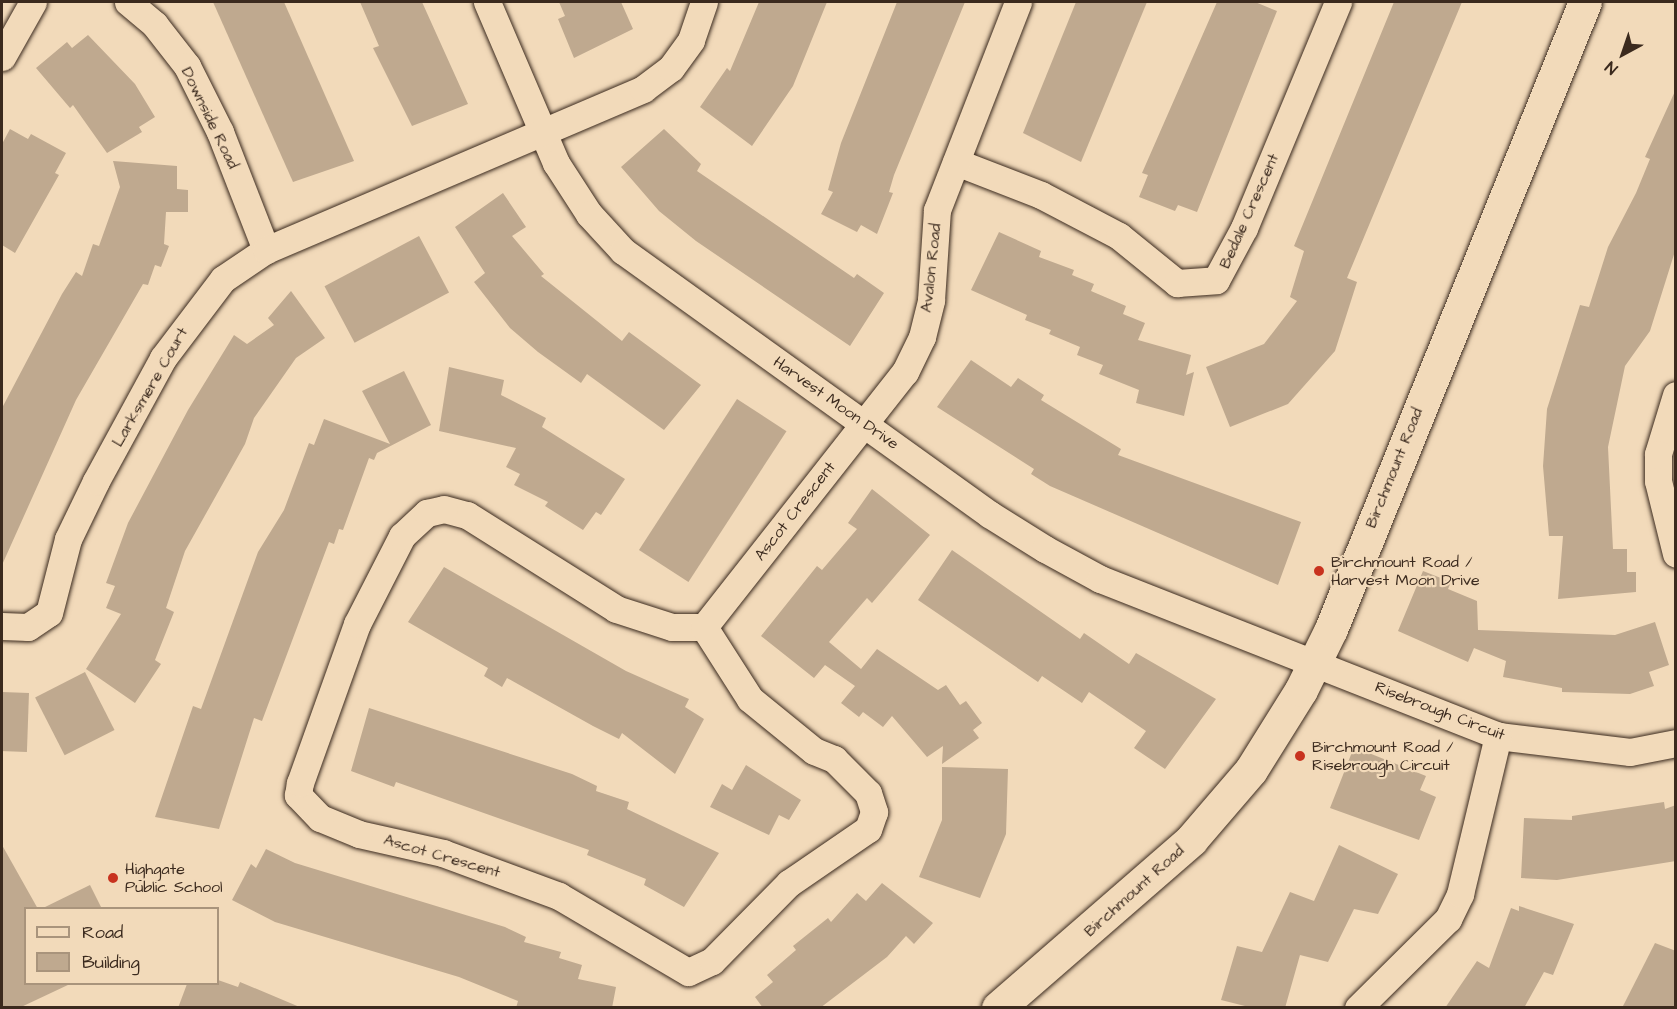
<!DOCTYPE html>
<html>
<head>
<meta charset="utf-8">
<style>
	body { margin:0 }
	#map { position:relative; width:1677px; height:1009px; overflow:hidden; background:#f2daba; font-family:"Architects Daughter",sans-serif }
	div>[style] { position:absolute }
	.building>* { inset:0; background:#bfa98f; transform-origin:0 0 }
	.roads { filter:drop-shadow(0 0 2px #3b2a1e) drop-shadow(0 0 2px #3b2a1e) }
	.minor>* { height:27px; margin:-13.5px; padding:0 13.5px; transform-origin:13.5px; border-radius:13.5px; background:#f2daba }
	.major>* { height:33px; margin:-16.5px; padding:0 16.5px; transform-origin:16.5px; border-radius:16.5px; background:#f2daba }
	.dots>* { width:16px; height:16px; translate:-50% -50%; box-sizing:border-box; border:3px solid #f2daba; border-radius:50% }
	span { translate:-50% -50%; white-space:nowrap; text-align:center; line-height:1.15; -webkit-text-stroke:4.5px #f2daba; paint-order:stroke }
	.street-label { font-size:16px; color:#3b2a1e }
	.poi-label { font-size:16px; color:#3b2a1e }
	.left { translate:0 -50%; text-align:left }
	.frame { position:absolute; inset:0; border:3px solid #3b2a1e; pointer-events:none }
	.legend { position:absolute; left:24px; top:907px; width:195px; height:78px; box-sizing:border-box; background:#f2daba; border:2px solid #a9947c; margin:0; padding:8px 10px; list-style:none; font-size:18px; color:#3b2a1e }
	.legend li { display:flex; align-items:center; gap:12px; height:30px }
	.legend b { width:30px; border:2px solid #a9947c }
	.north { position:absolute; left:1593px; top:24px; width:60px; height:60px; -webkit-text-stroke:4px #f2daba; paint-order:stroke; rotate:220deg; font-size:16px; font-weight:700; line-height:24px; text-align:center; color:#3b2a1e }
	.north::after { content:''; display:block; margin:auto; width:21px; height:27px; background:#3b2a1e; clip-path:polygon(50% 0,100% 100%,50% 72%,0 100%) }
</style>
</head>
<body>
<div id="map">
	<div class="building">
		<div style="clip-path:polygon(213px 2px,284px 2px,354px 161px,293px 182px)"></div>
		<div style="clip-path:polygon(360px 2px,422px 2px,468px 104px,412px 126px,373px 48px,379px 46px)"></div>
		<div style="clip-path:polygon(559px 2px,621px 2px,633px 29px,574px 58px,558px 19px,565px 16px)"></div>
		<div style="clip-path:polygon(759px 2px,827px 2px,793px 86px,752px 146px,700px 107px,727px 68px,730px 71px)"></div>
		<div style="clip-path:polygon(897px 2px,965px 2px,894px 175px,889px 192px,893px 193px,877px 234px,861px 225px,857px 232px,821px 214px,833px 192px,828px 190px,841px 143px)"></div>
		<div style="clip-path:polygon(1076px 2px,1147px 2px,1081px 162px,1023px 133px)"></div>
		<div style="clip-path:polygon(1217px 2px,1255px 2px,1277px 11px,1197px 212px,1178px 205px,1175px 211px,1139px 197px,1148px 175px,1142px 173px)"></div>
		<div style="clip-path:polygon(1394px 2px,1462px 2px,1347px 278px,1357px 282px,1335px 351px,1288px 404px,1230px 427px,1206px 367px,1264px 344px,1297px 301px,1290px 297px,1304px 251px,1294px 246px)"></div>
		<div style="clip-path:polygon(88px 35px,135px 84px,155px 117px,139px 127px,142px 132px,107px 153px,73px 105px,70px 108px,36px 68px,67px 42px,72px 48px)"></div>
		<div style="clip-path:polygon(1676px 89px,1676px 248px,1650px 331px,1625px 366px,1608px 447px,1613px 549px,1627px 549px,1627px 572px,1636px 572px,1636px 592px,1558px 599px,1563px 536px,1549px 536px,1543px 466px,1547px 409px,1580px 305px,1589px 307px,1608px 247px,1636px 193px,1650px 159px,1645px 157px)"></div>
		<div style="clip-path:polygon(10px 129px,28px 139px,31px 134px,66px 153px,55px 173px,59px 175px,15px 253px,2px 245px,2px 144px)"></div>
		<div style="clip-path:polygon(664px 129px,701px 164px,697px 171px,854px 278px,857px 274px,884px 293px,850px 346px,696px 241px,659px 211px,621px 167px)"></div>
		<div style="clip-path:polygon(113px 161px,177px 166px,177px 189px,188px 190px,188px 212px,166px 212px,164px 244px,169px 246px,161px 267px,155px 265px,148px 285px,143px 284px,76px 400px,2px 565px,2px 408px,62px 294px,76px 272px,82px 276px,93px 244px,99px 246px,120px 187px)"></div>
		<div style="clip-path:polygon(503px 193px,526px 227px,512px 236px,544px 274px,541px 276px,622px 341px,629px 332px,701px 385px,664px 430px,587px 374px,581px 383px,538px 352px,510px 328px,474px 282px,485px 273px,455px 227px)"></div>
		<div style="clip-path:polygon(999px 232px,1041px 251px,1039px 257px,1074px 270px,1072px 275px,1094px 284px,1091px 291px,1126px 306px,1123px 314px,1145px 323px,1138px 340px,1191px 355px,1186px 375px,1194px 372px,1184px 416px,1136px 403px,1139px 390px,1099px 374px,1103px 365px,1077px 355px,1080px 347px,1049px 334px,1051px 330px,1025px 320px,1027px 315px,971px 290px)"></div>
		<div style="left:419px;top:236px;width:64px;height:107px;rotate:62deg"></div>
		<div style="clip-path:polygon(291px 291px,325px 338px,296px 358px,254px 418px,245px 444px,185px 551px,166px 608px,174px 612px,155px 660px,161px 664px,135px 703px,86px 669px,121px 614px,106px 608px,115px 586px,106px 583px,128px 523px,188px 410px,234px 335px,247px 344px,274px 325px,268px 318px)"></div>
		<div style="clip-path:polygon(971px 360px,1011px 387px,1018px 378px,1044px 395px,1041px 400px,1121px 449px,1118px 455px,1301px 522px,1278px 585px,1050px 486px,1031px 474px,1034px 469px,937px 407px)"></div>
		<div style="clip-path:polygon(449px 367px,504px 380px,501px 395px,546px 418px,542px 427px,625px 479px,601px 515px,596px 512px,583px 530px,545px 506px,548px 502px,514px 485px,520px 474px,506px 467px,516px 448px,439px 431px)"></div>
		<div style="clip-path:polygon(404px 371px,431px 425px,377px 453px,374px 460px,369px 458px,343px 530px,339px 529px,334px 544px,329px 542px,262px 721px,254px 718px,219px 829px,155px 817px,193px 706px,201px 709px,258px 552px,284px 510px,309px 443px,314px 445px,324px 419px,390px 444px,362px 391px)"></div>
		<div style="left:737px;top:399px;width:59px;height:180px;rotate:33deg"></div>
		<div style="clip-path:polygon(872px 489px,930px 535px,872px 603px,867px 598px,829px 642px,861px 669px,877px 649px,938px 690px,946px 685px,960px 705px,966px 701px,982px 723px,973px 730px,979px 738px,942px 764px,943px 746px,927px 757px,892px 716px,883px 727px,863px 712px,859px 717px,841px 703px,855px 686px,825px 665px,814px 678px,761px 636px,817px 566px,822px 570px,857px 529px,848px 523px)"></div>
		<div style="clip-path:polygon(952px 550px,1080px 639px,1084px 633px,1129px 664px,1136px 653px,1216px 699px,1165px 769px,1134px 748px,1146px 731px,1089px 692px,1082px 703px,1042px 676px,1038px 682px,918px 600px)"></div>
		<div style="clip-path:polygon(444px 567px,626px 671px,689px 699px,685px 707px,704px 719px,675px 774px,622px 733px,619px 739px,593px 726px,507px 678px,502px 687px,484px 676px,488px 668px,408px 622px)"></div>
		<div style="clip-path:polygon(1423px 571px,1451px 582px,1448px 589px,1477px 601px,1478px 630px,1615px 635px,1655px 622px,1669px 665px,1649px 672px,1654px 686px,1630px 694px,1562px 692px,1562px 688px,1503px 677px,1506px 661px,1474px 648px,1468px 662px,1398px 631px)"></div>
		<div style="left:85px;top:672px;width:65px;height:56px;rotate:63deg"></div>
		<div style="left:2px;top:692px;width:27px;height:59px;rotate:2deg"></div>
		<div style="clip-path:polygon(369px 708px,572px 774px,597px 786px,596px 791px,629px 802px,627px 809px,719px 853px,684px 907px,644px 885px,646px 879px,587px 855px,589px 850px,396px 782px,394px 787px,351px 771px)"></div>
		<div style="clip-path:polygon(1354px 747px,1426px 776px,1420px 790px,1436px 797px,1419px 840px,1330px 808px)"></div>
		<div style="clip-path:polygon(746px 765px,801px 800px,789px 820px,779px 815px,769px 835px,710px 807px,722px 784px,732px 790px)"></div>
		<div style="clip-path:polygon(942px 767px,1008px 769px,1006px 834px,980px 898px,919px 877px,942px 820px)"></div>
		<div style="clip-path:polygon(1664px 802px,1665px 809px,1676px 805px,1676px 861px,1557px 880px,1521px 878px,1524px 818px,1572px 820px,1572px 816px)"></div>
		<div style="clip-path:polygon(2px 845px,38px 909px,26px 909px,26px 984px,70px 984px,19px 1008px,2px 1008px)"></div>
		<div style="clip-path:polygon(1339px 845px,1398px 874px,1378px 914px,1354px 909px,1328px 962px,1300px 955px,1285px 1008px,1253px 1008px,1221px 1000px,1237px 946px,1262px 952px,1290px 892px,1314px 901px)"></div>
		<div style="clip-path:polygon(266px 849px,295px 863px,505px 927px,526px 937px,524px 942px,561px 952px,559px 958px,582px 965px,578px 979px,616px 987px,612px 1008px,516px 1008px,518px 1001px,459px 977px,275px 922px,232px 900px,251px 864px,256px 868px)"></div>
		<div style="clip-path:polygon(882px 883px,933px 923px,914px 944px,906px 936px,887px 957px,820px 1008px,763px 1008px,755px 997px,773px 982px,767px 975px,796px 950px,793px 946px,828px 918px,831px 922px,857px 893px,866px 901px)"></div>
		<div style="clip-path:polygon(90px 885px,102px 909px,41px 909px)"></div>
		<div style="clip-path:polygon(1519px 906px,1574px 924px,1553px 975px,1544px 972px,1524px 1008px,1445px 1008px,1477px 961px,1489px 968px,1511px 908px,1519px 911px)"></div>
		<div style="clip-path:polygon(1655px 943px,1676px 951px,1676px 1008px,1622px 1008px)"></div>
		<div style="clip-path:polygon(218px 980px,238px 987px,240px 982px,302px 1008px,178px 1008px,187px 984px,218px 984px)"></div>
	</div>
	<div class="roads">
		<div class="minor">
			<div style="left:128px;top:2px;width:35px;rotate:40deg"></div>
			<div style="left:155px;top:25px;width:52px;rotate:52deg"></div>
			<div style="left:187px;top:66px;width:74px;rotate:63.4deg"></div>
			<div style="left:220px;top:132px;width:127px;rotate:68.7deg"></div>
			<div style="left:487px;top:2px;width:175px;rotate:66.8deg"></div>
			<div style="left:556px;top:163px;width:61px;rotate:57.1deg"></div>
			<div style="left:589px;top:214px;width:50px;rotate:47.4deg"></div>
			<div style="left:623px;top:251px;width:451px;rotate:35.7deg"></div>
			<div style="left:989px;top:514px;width:66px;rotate:32deg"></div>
			<div style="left:1045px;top:549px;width:63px;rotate:28.6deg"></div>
			<div style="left:1100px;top:579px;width:428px;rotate:21.5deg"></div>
			<div style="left:1498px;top:736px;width:133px;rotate:6.9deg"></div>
			<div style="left:1630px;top:752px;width:47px;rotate:-11.1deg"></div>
			<div style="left:2px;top:57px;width:63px;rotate:-60.6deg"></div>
			<div style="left:956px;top:162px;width:91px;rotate:21.2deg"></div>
			<div style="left:1041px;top:195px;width:88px;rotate:27.7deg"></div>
			<div style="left:1119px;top:236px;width:75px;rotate:39deg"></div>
			<div style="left:1177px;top:283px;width:39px;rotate:-4deg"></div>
			<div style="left:1216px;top:280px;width:59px;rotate:-61.7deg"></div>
			<div style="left:1244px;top:228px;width:245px;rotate:-67.4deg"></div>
			<div style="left:1676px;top:395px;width:62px;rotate:107deg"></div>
			<div style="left:1658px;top:454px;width:27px;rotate:90deg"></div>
			<div style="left:1658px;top:481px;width:75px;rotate:76.1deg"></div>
			<div style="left:444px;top:509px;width:24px;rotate:15deg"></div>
			<div style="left:467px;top:515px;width:176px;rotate:32.2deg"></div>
			<div style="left:616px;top:609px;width:59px;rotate:17.8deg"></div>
			<div style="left:672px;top:627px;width:32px"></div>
			<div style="left:704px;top:627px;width:85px;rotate:57.4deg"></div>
			<div style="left:750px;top:699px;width:82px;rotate:39.1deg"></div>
			<div style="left:814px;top:751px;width:22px;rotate:22deg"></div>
			<div style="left:834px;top:759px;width:48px;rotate:45deg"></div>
			<div style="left:868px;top:793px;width:20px;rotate:72deg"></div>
			<div style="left:874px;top:812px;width:18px;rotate:109deg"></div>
			<div style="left:868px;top:829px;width:96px;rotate:145.6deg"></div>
			<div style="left:789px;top:883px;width:110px;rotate:134.6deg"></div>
			<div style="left:712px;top:961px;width:26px;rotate:155deg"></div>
			<div style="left:688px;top:972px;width:150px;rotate:-149.5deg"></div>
			<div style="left:559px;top:896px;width:124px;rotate:-159.7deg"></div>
			<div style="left:443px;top:853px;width:86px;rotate:-167.3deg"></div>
			<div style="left:359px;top:834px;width:42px;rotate:-157.7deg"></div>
			<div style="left:320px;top:818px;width:32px;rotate:-134deg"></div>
			<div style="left:298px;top:795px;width:12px;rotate:-81deg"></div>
			<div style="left:300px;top:783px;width:169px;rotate:-70.3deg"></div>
			<div style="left:357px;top:624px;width:99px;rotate:-62.9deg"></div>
			<div style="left:402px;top:536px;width:34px;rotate:-43deg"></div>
			<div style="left:427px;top:513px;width:17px;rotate:-13deg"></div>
			<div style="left:2px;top:626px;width:26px;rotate:2deg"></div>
			<div style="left:28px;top:627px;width:25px;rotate:-34deg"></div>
			<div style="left:49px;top:613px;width:76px;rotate:-75.6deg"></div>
			<div style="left:68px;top:539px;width:64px;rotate:-64.2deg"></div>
			<div style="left:96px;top:481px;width:140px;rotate:-61.4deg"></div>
			<div style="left:163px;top:358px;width:99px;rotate:-52.8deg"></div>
			<div style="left:223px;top:279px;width:52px;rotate:-34deg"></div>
			<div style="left:266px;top:250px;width:410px;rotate:-23.1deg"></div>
			<div style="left:643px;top:89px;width:35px;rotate:-37deg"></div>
			<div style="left:671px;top:68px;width:34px;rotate:-54deg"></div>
			<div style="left:691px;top:40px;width:40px;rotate:-71.1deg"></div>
			<div style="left:704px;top:627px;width:325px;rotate:-51.8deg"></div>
			<div style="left:905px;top:372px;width:39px;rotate:-64deg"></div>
			<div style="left:922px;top:337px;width:38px;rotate:-76deg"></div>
			<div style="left:931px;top:300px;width:90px;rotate:-86.2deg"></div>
			<div style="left:937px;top:210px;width:223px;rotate:-68.7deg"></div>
			<div style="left:1358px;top:1008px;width:127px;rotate:-44.7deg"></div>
			<div style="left:1448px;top:919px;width:28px;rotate:-64deg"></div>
			<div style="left:1460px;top:894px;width:163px;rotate:-76.5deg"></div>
		</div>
		<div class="major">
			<div style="left:998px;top:1008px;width:256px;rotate:-41deg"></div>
			<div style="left:1191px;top:840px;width:92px;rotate:-49.4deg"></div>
			<div style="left:1251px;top:770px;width:94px;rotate:-58deg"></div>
			<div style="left:1301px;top:690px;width:68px;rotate:-63.8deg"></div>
			<div style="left:1331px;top:629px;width:676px;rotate:-67.95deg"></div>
		</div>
	</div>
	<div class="dots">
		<div style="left:1319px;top:571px;background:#c8321e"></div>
		<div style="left:1300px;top:756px;background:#c8321e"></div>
		<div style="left:113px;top:878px;background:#c8321e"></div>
	</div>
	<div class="street-label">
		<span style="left:210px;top:118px;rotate:64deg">Downside Road</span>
		<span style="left:1249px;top:211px;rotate:-66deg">Bedale Crescent</span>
		<span style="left:931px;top:268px;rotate:-84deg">Avalon Road</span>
		<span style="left:150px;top:387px;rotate:-60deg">Larksmere Court</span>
		<span style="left:836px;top:403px;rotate:35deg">Harvest Moon Drive</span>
		<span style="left:1394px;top:468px;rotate:-68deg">Birchmount Road</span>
		<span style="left:795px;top:511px;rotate:-52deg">Ascot Crescent</span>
		<span style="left:1440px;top:711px;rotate:21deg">Risebrough Circuit</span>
		<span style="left:442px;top:856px;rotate:16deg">Ascot Crescent</span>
		<span style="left:1134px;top:891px;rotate:-42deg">Birchmount Road</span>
	</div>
	<div class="poi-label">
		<span class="left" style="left:1331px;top:571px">Birchmount Road /<br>Harvest Moon Drive</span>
		<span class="left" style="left:1312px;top:756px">Birchmount Road /<br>Risebrough Circuit</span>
		<span class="left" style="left:125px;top:878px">Highgate<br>Public School</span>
	</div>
	<div class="frame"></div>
	<ul class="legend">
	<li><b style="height:8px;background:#f2daba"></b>Road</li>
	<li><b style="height:16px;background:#bfa98f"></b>Building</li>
	</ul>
	<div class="north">N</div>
</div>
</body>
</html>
